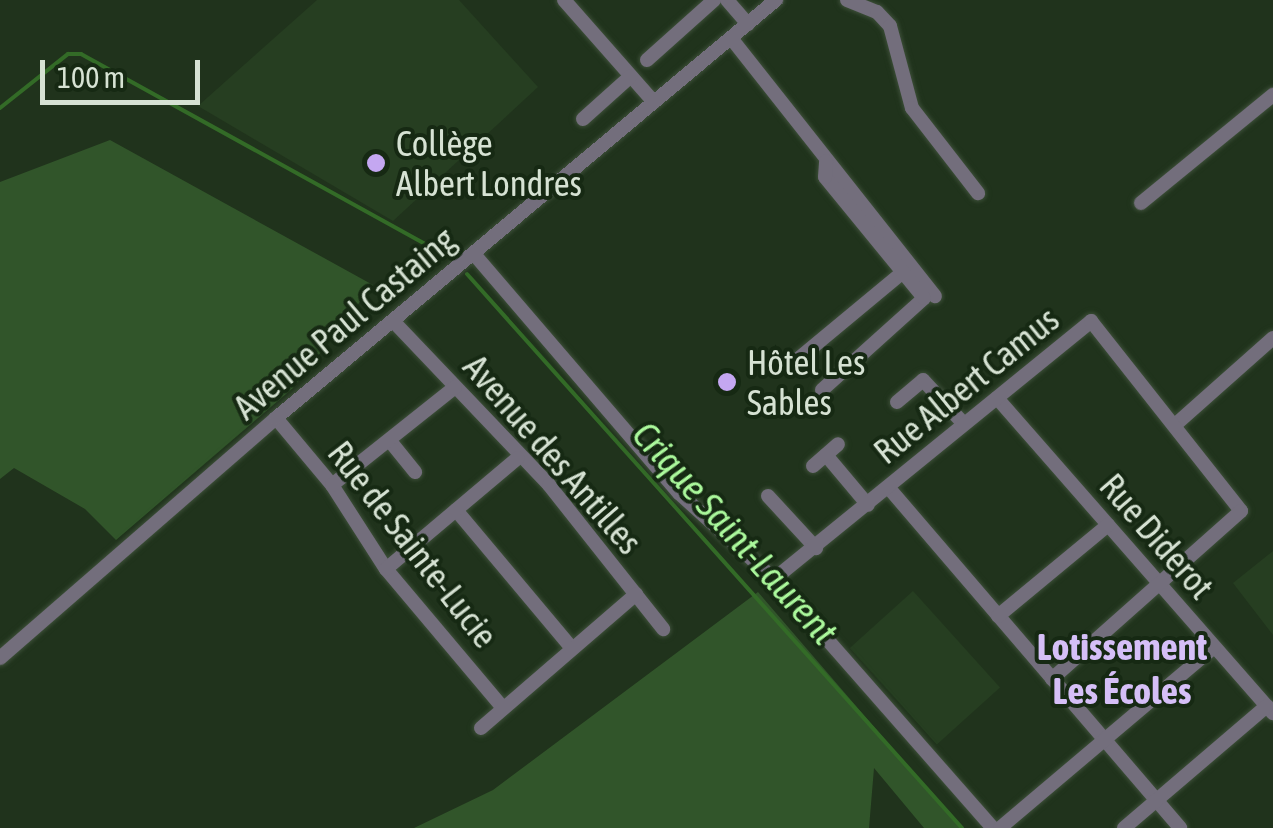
<!DOCTYPE html>
<html>
<head>
<meta charset="utf-8">
<style>
	body { margin:0 }
	#map { position:relative; width:1273px; height:828px; overflow:hidden; background:#20331c; font-family:"Asap Condensed",sans-serif }
	div>[style] { position:absolute }
	.built>* { inset:0; background:#263e21; transform-origin:0 0 }
	.green>* { inset:0; background:#31552a }
	.stream>* { height:4px; margin:-2px; padding:0 2px; transform-origin:2px; border-radius:2px; background:#336b27 }
	.roads { filter:drop-shadow(0 0 2px #3d4f39) drop-shadow(0 0 2px #3d4f39) }
	.minor>* { height:14px; margin:-7px; padding:0 7px; transform-origin:7px; border-radius:7px; background:#736e7c }
	.dots>* { width:28px; height:28px; translate:-50% -50%; box-sizing:border-box; border:5px solid #162913; border-radius:50% }
	span { translate:-50% -50%; white-space:nowrap; text-align:center; line-height:1.15; -webkit-text-stroke:8px #162913; paint-order:stroke }
	.poi-label { font-size:35px; color:#d6e2d3 }
	.left { translate:0 -50%; text-align:left }
	.street-label { font-size:35px; color:#d6e2d3 }
	.water-label { font-size:38px; color:#abf99c; font-style:italic }
	.neighbourhood-label { font-size:38px; color:#d5bff7; font-weight:700 }
	.scale { position:absolute; left:40px; top:60px; width:160px; height:45px; box-sizing:border-box; border:5px solid #d6e2d3; border-top:0; padding-left:12px; font-size:30px; line-height:35px; white-space:nowrap; color:#d6e2d3; -webkit-text-stroke:8px #162913; paint-order:stroke }
</style>
</head>
<body>
<div id="map">
	<div class="built">
		<div style="clip-path:polygon(317px 0,459px 0,538px 87px,393px 221px,198px 106px)"></div>
		<div style="clip-path:polygon(1273px 551px,1273px 635px,1233px 583px)"></div>
		<div style="left:913px;top:591px;width:130px;height:85px;rotate:48deg"></div>
	</div>
	<div class="green">
		<div style="clip-path:polygon(110px 140px,373px 285px,293px 388px,116px 540px,85px 509px,14px 468px,0 479px,0 182px)"></div>
		<div style="clip-path:polygon(758px 592px,961px 828px,924px 828px,874px 768px,869px 828px,414px 828px,493px 790px)"></div>
	</div>
	<div class="stream">
		<div style="left:0;top:108px;width:87px;rotate:-38.5deg"></div>
		<div style="left:68px;top:54px;width:13px"></div>
		<div style="left:81px;top:54px;width:422px;rotate:28.9deg"></div>
		<div style="left:467px;top:274px;width:743px;rotate:48.22deg"></div>
	</div>
	<div class="roads">
		<div class="minor">
			<div style="left:564px;top:0;width:136px;rotate:48.6deg"></div>
			<div style="left:727px;top:0;width:32px;rotate:49deg"></div>
			<div style="left:847px;top:0;width:32px;rotate:22deg"></div>
			<div style="left:877px;top:12px;width:19px;rotate:47deg"></div>
			<div style="left:890px;top:26px;width:85px;rotate:75deg"></div>
			<div style="left:912px;top:108px;width:108px;rotate:52.2deg"></div>
			<div style="left:731px;top:38px;width:329px;rotate:51.7deg"></div>
			<div style="left:647px;top:60px;width:90px;rotate:-41.8deg"></div>
			<div style="left:583px;top:119px;width:64px;rotate:-41.9deg"></div>
			<div style="left:1141px;top:203px;width:171px;rotate:-39.3deg"></div>
			<div style="left:474px;top:254px;width:315px;rotate:49.4deg"></div>
			<div style="left:679px;top:493px;width:128px;rotate:42.2deg"></div>
			<div style="left:774px;top:579px;width:332px;rotate:48.7deg"></div>
			<div style="left:394px;top:322px;width:225px;rotate:46.4deg"></div>
			<div style="left:549px;top:485px;width:184px;rotate:51.6deg"></div>
			<div style="left:797px;top:360px;width:138px;rotate:-39.7deg"></div>
			<div style="left:822px;top:390px;width:137px;rotate:-42deg"></div>
			<div style="left:924px;top:298px;width:156px;rotate:-129.3deg"></div>
			<div style="left:825px;top:177px;width:16px;rotate:-86deg"></div>
			<div style="left:997px;top:398px;width:419px;rotate:48.8deg"></div>
			<div style="left:897px;top:402px;width:34px;rotate:-40deg"></div>
			<div style="left:923px;top:380px;width:60px;rotate:47deg"></div>
			<div style="left:276px;top:418px;width:87px;rotate:50.1deg"></div>
			<div style="left:332px;top:485px;width:100px;rotate:57.3deg"></div>
			<div style="left:386px;top:569px;width:182px;rotate:49.9deg"></div>
			<div style="left:1175px;top:425px;width:131px;rotate:-41.6deg"></div>
			<div style="left:390px;top:441px;width:40px;rotate:51deg"></div>
			<div style="left:826px;top:455px;width:65px;rotate:50deg"></div>
			<div style="left:813px;top:466px;width:33px;rotate:-41deg"></div>
			<div style="left:332px;top:485px;width:157px;rotate:-38.5deg"></div>
			<div style="left:888px;top:487px;width:449px;rotate:49.4deg"></div>
			<div style="left:768px;top:496px;width:71px;rotate:47.3deg"></div>
			<div style="left:456px;top:510px;width:180px;rotate:50deg"></div>
			<div style="left:386px;top:569px;width:172px;rotate:-40.1deg"></div>
			<div style="left:774px;top:579px;width:409px;rotate:-39.1deg"></div>
			<div style="left:1091px;top:321px;width:242px;rotate:51.7deg"></div>
			<div style="left:1241px;top:511px;width:253px;rotate:138.4deg"></div>
			<div style="left:998px;top:616px;width:143px;rotate:-39.6deg"></div>
			<div style="left:0;top:658px;width:366px;rotate:-41deg"></div>
			<div style="left:276px;top:418px;width:652px;rotate:-39.9deg"></div>
			<div style="left:481px;top:728px;width:205px;rotate:-40.8deg"></div>
			<div style="left:1000px;top:828px;width:280px;rotate:-40.2deg"></div>
			<div style="left:1124px;top:828px;width:188px;rotate:-40.5deg"></div>
		</div>
	</div>
	<div class="dots">
		<div style="left:376px;top:163px;background:#c4a7f1"></div>
		<div style="left:727px;top:382px;background:#c4a7f1"></div>
	</div>
	<div class="poi-label">
		<span class="left" style="left:396px;top:163px">Collège<br>Albert Londres</span>
		<span class="left" style="left:747px;top:382px">Hôtel Les<br>Sables</span>
	</div>
	<div class="street-label">
		<span style="left:344px;top:323px;rotate:-40deg">Avenue Paul Castaing</span>
		<span style="left:966px;top:385px;rotate:-39deg">Rue Albert Camus</span>
		<span style="left:553px;top:454px;rotate:49deg">Avenue des Antilles</span>
		<span style="left:1157px;top:536px;rotate:49deg">Rue Diderot</span>
		<span style="left:413px;top:544px;rotate:52deg">Rue de Sainte-Lucie</span>
	</div>
	<div class="water-label">
		<span style="left:735px;top:533px;rotate:48deg">Crique Saint-Laurent</span>
	</div>
	<div class="neighbourhood-label">
		<span style="left:1122px;top:669px">Lotissement<br>Les Écoles</span>
	</div>
	<div class="scale">100 m</div>
</div>
</body>
</html>
